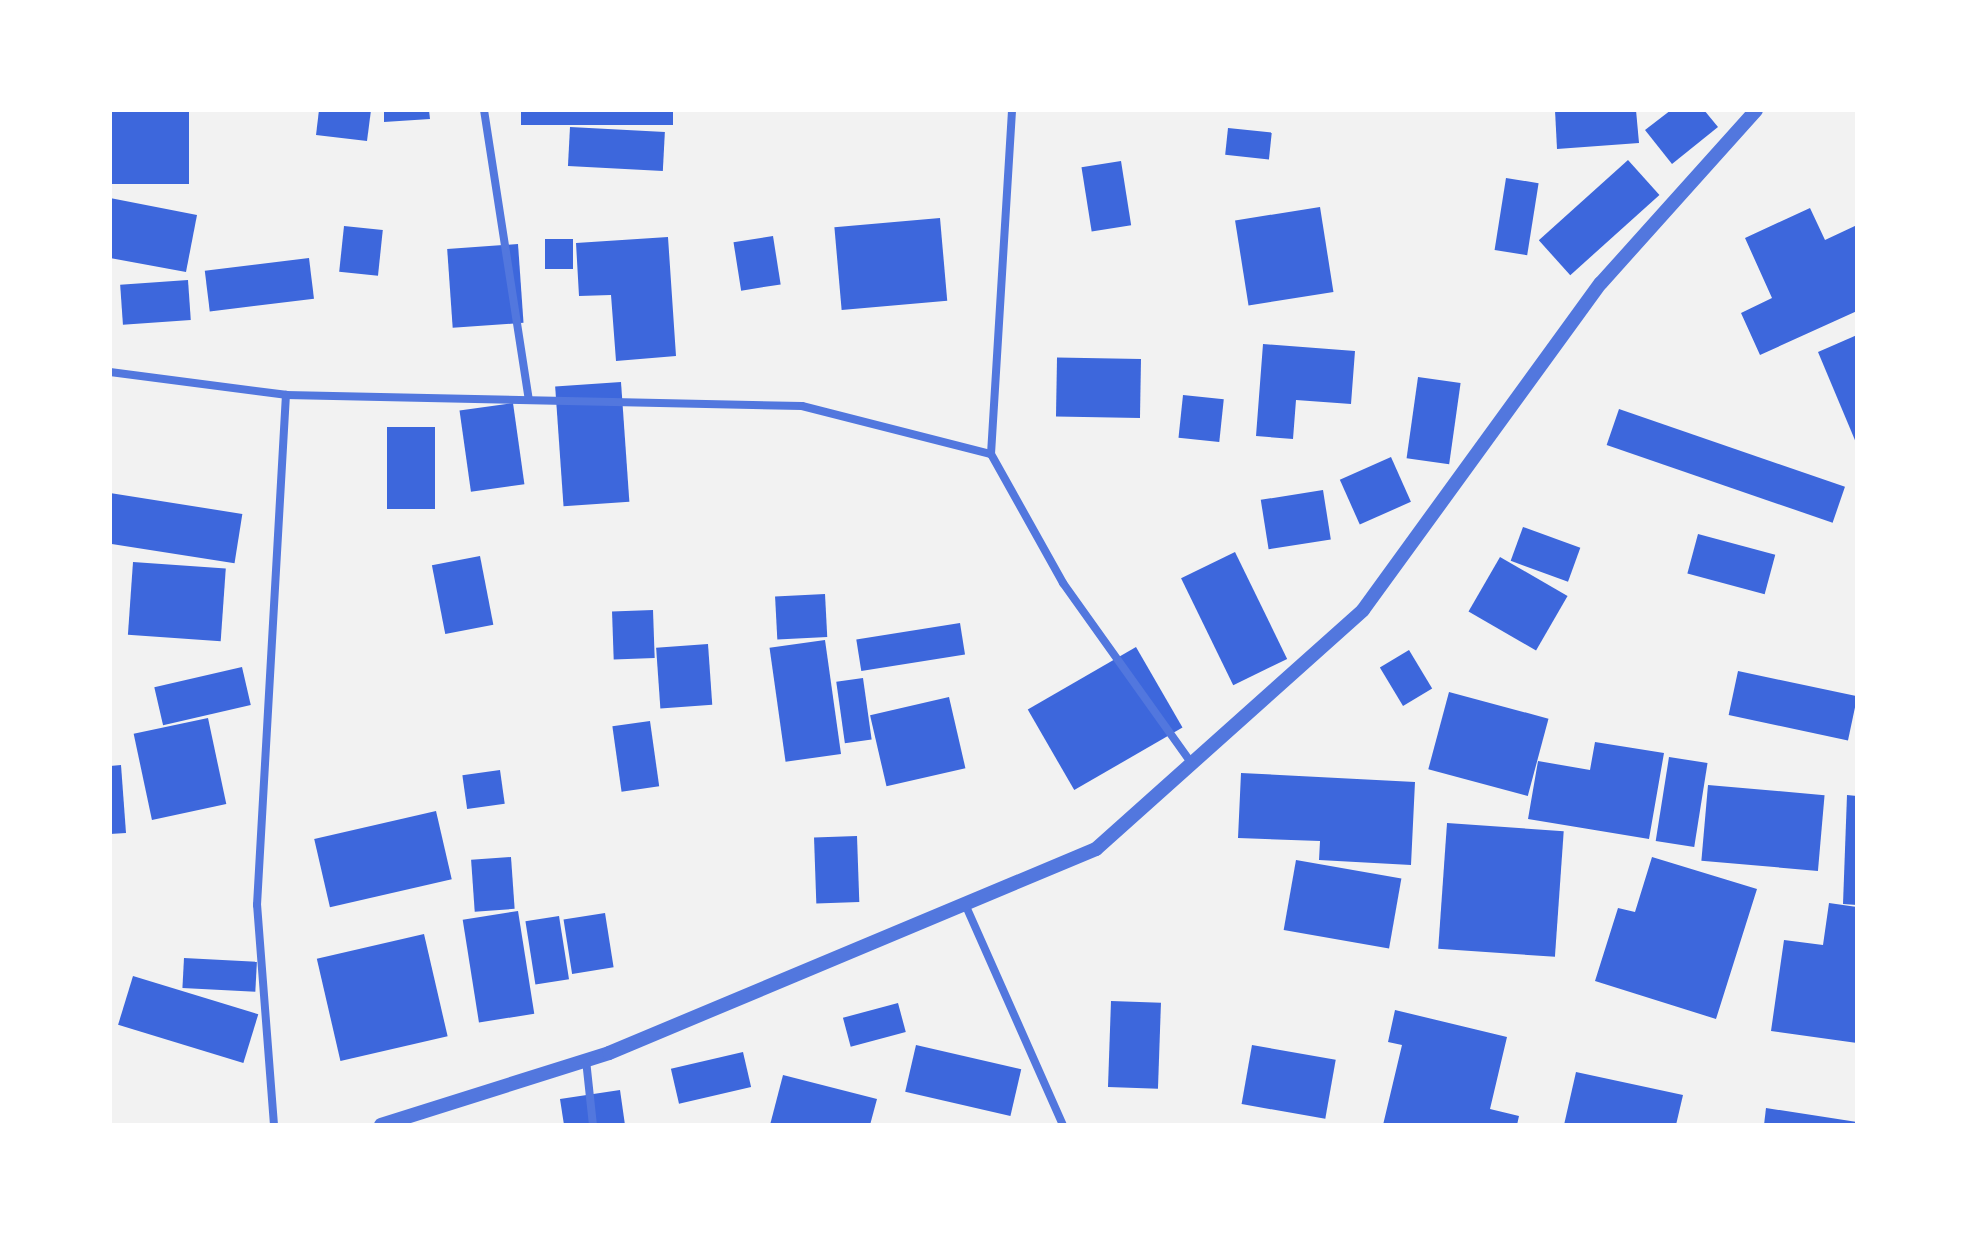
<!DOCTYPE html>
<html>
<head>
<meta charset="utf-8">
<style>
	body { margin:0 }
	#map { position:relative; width:1967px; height:1235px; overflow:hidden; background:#f2f2f2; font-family:Lora,serif }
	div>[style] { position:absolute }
	.building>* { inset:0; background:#3d67dc; transform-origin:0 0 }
	.minor>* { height:8px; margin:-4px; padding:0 4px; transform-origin:4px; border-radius:4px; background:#5277de }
	.tertiary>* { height:14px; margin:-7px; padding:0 7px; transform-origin:7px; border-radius:7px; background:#5277de }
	span { translate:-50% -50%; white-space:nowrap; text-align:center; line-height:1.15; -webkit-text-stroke:6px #fff; paint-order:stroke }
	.frame { position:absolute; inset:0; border:112px solid #fff; pointer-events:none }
</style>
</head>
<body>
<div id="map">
	<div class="building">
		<div style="left:110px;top:110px;width:79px;height:74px"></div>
		<div style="clip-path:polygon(319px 110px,371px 110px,367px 141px,316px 135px)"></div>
		<div style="clip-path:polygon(384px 110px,429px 110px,430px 119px,384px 122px)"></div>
		<div style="left:521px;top:110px;width:152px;height:15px"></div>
		<div style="clip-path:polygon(1555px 110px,1636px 110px,1639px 143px,1557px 149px)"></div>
		<div style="clip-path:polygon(1671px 110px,1704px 110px,1718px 127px,1672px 164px,1645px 130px)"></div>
		<div style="left:570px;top:127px;width:95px;height:39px;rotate:3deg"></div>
		<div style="left:1228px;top:128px;width:44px;height:27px;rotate:6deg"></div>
		<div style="left:1628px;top:160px;width:47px;height:120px;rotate:48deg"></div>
		<div style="left:1121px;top:161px;width:65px;height:40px;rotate:81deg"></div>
		<div style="left:1506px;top:178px;width:33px;height:73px;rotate:9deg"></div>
		<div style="clip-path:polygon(110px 198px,197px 215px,186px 272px,110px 258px)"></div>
		<div style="left:1320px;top:207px;width:86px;height:86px;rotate:81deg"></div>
		<div style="clip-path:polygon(1810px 208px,1825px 240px,1857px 225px,1857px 311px,1760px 355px,1741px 313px,1772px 298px,1745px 238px)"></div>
		<div style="left:940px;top:218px;width:83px;height:106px;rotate:85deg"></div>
		<div style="left:344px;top:226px;width:39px;height:46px;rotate:6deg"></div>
		<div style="left:773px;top:236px;width:49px;height:40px;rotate:81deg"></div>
		<div style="clip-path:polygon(668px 237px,676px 356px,616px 361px,611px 295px,579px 296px,576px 243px)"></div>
		<div style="left:573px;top:239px;width:30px;height:28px;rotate:90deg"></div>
		<div style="left:518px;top:244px;width:79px;height:71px;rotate:86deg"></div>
		<div style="left:309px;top:258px;width:41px;height:105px;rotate:83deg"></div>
		<div style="left:188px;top:280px;width:40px;height:68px;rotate:86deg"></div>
		<div style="clip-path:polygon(1857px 335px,1857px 445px,1818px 352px)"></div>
		<div style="clip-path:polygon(1263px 344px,1355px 351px,1351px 404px,1296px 400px,1293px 439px,1256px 436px)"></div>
		<div style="left:1141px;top:359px;width:59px;height:84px;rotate:91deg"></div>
		<div style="left:1418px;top:377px;width:43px;height:82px;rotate:8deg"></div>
		<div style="left:621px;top:382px;width:120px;height:66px;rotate:86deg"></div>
		<div style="left:1183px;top:395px;width:41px;height:43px;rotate:6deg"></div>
		<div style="left:513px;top:403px;width:82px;height:54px;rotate:82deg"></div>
		<div style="left:1619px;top:409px;width:239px;height:38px;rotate:19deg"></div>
		<div style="left:387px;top:427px;width:48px;height:82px"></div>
		<div style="left:1391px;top:457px;width:49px;height:56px;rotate:66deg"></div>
		<div style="left:1323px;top:490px;width:50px;height:63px;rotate:81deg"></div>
		<div style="left:110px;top:493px;width:134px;height:50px;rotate:9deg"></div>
		<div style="left:1523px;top:527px;width:61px;height:36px;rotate:20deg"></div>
		<div style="left:1698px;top:534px;width:80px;height:41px;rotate:15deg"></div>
		<div style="left:1235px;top:552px;width:119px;height:60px;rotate:64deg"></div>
		<div style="left:480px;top:556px;width:70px;height:49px;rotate:79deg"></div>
		<div style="left:1500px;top:557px;width:78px;height:63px;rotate:30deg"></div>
		<div style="left:133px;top:562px;width:93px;height:73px;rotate:4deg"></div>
		<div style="left:825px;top:594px;width:43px;height:50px;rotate:87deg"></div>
		<div style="left:653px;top:610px;width:48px;height:41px;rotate:88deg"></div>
		<div style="left:960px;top:623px;width:32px;height:105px;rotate:81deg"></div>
		<div style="left:825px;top:640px;width:115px;height:56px;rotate:82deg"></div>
		<div style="left:708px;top:644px;width:61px;height:52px;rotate:86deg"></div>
		<div style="left:1136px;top:647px;width:93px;height:125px;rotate:60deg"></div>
		<div style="left:1409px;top:650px;width:45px;height:34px;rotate:59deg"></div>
		<div style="left:242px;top:667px;width:39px;height:90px;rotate:77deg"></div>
		<div style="left:1738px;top:671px;width:122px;height:45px;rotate:12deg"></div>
		<div style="left:863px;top:678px;width:62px;height:27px;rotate:82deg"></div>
		<div style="left:1449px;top:692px;width:103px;height:80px;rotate:15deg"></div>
		<div style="left:949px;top:697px;width:73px;height:81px;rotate:77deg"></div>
		<div style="left:208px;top:718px;width:88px;height:76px;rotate:78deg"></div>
		<div style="left:650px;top:721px;width:66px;height:38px;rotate:82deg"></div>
		<div style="clip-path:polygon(1595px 742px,1664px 753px,1649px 839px,1528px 819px,1538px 761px,1590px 770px)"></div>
		<div style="left:1669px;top:757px;width:39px;height:85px;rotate:9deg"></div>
		<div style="clip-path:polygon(121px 765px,126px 833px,110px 834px,110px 766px)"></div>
		<div style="left:500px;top:770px;width:34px;height:38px;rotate:82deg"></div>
		<div style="clip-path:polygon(1241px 773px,1415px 782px,1411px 865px,1319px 860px,1320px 841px,1238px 838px)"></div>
		<div style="left:1708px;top:785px;width:117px;height:76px;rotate:5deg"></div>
		<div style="clip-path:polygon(1847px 795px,1857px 796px,1857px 905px,1843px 904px)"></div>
		<div style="left:436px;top:811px;width:70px;height:125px;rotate:77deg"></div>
		<div style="left:1447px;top:823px;width:117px;height:126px;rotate:4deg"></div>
		<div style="left:857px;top:836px;width:66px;height:43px;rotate:88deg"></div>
		<div style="left:511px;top:857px;width:52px;height:40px;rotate:86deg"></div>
		<div style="clip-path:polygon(1652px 857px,1757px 889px,1716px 1019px,1595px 981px,1618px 908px,1635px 912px)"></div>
		<div style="left:1296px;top:860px;width:107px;height:71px;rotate:10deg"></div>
		<div style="clip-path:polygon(1829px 903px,1857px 907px,1857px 1043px,1771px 1031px,1784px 940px,1823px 945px)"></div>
		<div style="left:518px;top:911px;width:104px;height:56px;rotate:81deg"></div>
		<div style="left:605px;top:913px;width:55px;height:42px;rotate:81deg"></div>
		<div style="left:559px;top:916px;width:64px;height:34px;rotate:81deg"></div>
		<div style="left:424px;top:934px;width:105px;height:110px;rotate:77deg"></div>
		<div style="left:184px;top:958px;width:73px;height:30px;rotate:3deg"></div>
		<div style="left:133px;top:976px;width:131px;height:51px;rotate:17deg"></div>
		<div style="left:1111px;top:1001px;width:50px;height:86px;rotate:2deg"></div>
		<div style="left:898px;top:1003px;width:30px;height:57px;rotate:75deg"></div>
		<div style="clip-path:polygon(1395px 1010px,1507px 1037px,1490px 1109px,1519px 1116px,1517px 1125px,1383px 1125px,1402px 1045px,1388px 1042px)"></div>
		<div style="left:916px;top:1045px;width:108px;height:48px;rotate:13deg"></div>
		<div style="left:1252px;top:1045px;width:85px;height:60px;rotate:10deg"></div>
		<div style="left:743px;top:1052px;width:36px;height:74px;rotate:77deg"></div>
		<div style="clip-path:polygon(1576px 1072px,1683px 1095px,1676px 1125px,1564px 1125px)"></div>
		<div style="clip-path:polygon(783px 1075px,877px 1099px,870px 1125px,770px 1125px)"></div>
		<div style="clip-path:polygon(620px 1090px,625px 1125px,564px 1125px,560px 1099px)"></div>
		<div style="clip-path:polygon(1766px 1108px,1857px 1122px,1857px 1125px,1764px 1125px)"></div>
	</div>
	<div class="minor">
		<div style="left:484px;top:110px;width:293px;rotate:81.2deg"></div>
		<div style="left:110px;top:372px;width:177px;rotate:7.4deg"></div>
		<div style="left:286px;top:395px;width:516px;rotate:1.22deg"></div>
		<div style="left:802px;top:406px;width:195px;rotate:14.3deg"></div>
		<div style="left:991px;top:454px;width:148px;rotate:60.8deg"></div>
		<div style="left:1063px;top:583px;width:222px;rotate:54.5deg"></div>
		<div style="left:991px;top:454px;width:345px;rotate:-86.5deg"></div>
		<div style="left:965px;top:904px;width:242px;rotate:66.1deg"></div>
		<div style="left:586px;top:1060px;width:65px;rotate:83.9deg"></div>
		<div style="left:274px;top:1125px;width:221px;rotate:-94.4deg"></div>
		<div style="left:257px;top:905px;width:511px;rotate:-86.75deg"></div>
	</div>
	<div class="tertiary">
		<div style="left:381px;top:1125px;width:239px;rotate:-17.5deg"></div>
		<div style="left:609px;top:1053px;width:528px;rotate:-22.73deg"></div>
		<div style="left:1096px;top:849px;width:358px;rotate:-41.8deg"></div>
		<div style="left:1363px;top:610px;width:404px;rotate:-54deg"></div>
		<div style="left:1601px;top:283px;width:232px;rotate:-48.1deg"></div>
	</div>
	<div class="frame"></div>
</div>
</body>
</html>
